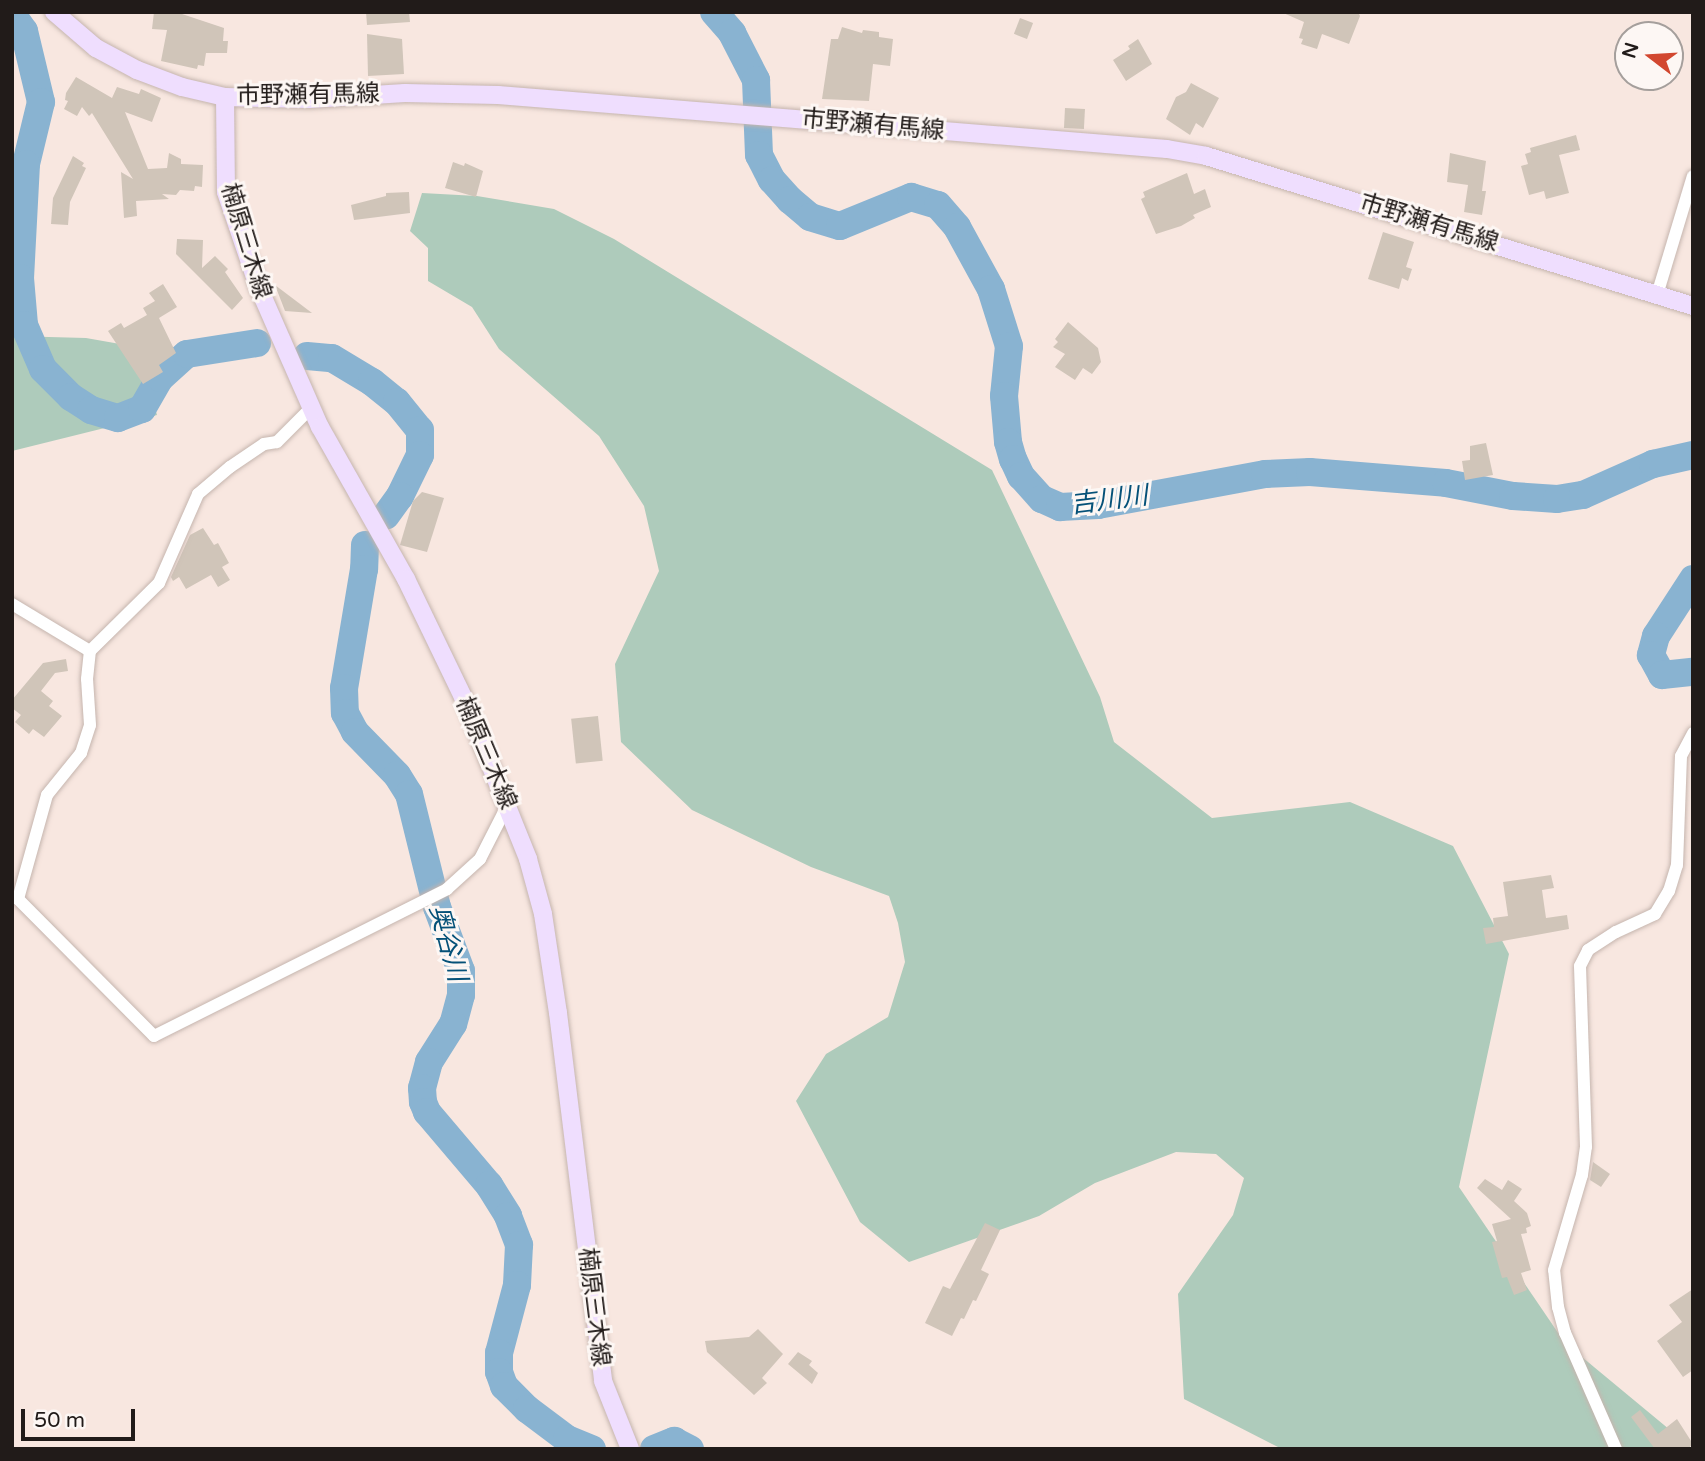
<!DOCTYPE html>
<html>
<head>
<meta charset="utf-8">
<style>
	body { margin:0 }
	#map { position:relative; width:1705px; height:1461px; overflow:hidden; background:#f8e7e0; font-family:"Varela Round","Noto Sans JP",sans-serif }
	div>[style] { position:absolute }
	.green>* { inset:0; background:#aecbbb }
	.river>* { height:28px; margin:-14px; padding:0 14px; transform-origin:14px; border-radius:14px; background:#89b3d1 }
	.building>* { inset:0; background:#d0c5b9; transform-origin:0 0 }
	.roads { filter:drop-shadow(0 0 2px #c5b5ae) drop-shadow(0 0 2px #c5b5ae) }
	.street>* { height:12px; margin:-6px; padding:0 6px; transform-origin:6px; border-radius:6px; background:#fff }
	.secondary>* { height:18px; margin:-9px; padding:0 9px; transform-origin:9px; border-radius:9px; background:#efdefe }
	span { translate:-50% -50%; white-space:nowrap; text-align:center; line-height:1.15; -webkit-text-stroke:6px #fdf7f4; paint-order:stroke }
	.street-label { font-size:24px; color:#211b19 }
	.water-label { font-size:26px; color:#055178; font-style:italic }
	.frame { position:absolute; inset:0; border:14px solid #211b19; pointer-events:none }
	.north { position:absolute; left:1614px; top:21px; width:70px; height:70px; box-sizing:border-box; background:#fdf7f4; border:2px solid #a59f9c; border-radius:50%; rotate:287deg; font-size:19px; font-weight:700; line-height:28px; text-align:center; color:#211b19 }
	.north::after { content:''; display:block; margin:auto; width:24px; height:32px; background:#d2472f; clip-path:polygon(50% 0,100% 100%,50% 72%,0 100%) }
	.scale { position:absolute; left:21px; top:1409px; width:114px; height:32px; box-sizing:border-box; border:4px solid #211b19; border-top:0; padding-left:9px; font-size:21px; line-height:24px; white-space:nowrap; color:#211b19; -webkit-text-stroke:5px #fdf7f4; paint-order:stroke }
</style>
</head>
<body>
<div id="map">
	<div class="green">
		<div style="clip-path:polygon(422px 193px,477px 196px,554px 209px,614px 239px,992px 470px,1100px 697px,1114px 742px,1212px 818px,1350px 802px,1453px 846px,1509px 954px,1459px 1187px,1565px 1343px,1693px 1449px,1282px 1449px,1184px 1399px,1178px 1294px,1233px 1215px,1244px 1178px,1216px 1154px,1176px 1152px,1095px 1183px,1039px 1216px,909px 1262px,860px 1222px,796px 1101px,826px 1054px,888px 1017px,905px 962px,898px 923px,889px 896px,811px 867px,692px 810px,621px 742px,615px 664px,659px 571px,644px 506px,599px 436px,499px 349px,472px 307px,428px 281px,428px 248px,410px 231px)"></div>
		<div style="clip-path:polygon(12px 336px,86px 338px,137px 347px,157px 415px,12px 451px)"></div>
	</div>
	<div class="river">
		<div style="left:714px;top:12px;width:28px;rotate:49deg"></div>
		<div style="left:732px;top:33px;width:53px;rotate:62.9deg"></div>
		<div style="left:756px;top:80px;width:75px;rotate:87.7deg"></div>
		<div style="left:759px;top:155px;width:28px;rotate:63deg"></div>
		<div style="left:772px;top:180px;width:27px;rotate:48deg"></div>
		<div style="left:790px;top:200px;width:26px;rotate:40deg"></div>
		<div style="left:810px;top:217px;width:31px;rotate:17deg"></div>
		<div style="left:840px;top:226px;width:77px;rotate:-22.2deg"></div>
		<div style="left:911px;top:197px;width:28px;rotate:17deg"></div>
		<div style="left:938px;top:205px;width:29px;rotate:49deg"></div>
		<div style="left:957px;top:227px;width:71px;rotate:61.3deg"></div>
		<div style="left:991px;top:289px;width:60px;rotate:72.5deg"></div>
		<div style="left:1009px;top:346px;width:50px;rotate:95.7deg"></div>
		<div style="left:1004px;top:396px;width:46px;rotate:85deg"></div>
		<div style="left:1008px;top:442px;width:18px;rotate:74deg"></div>
		<div style="left:1013px;top:459px;width:19px;rotate:65deg"></div>
		<div style="left:1021px;top:476px;width:31px;rotate:48deg"></div>
		<div style="left:1042px;top:499px;width:20px;rotate:24deg"></div>
		<div style="left:1060px;top:507px;width:38px;rotate:-3deg"></div>
		<div style="left:1098px;top:505px;width:170px;rotate:-10.5deg"></div>
		<div style="left:1265px;top:474px;width:45px;rotate:-2.5deg"></div>
		<div style="left:1310px;top:472px;width:136px;rotate:4.6deg"></div>
		<div style="left:1446px;top:483px;width:68px;rotate:11deg"></div>
		<div style="left:1513px;top:496px;width:44px;rotate:3.9deg"></div>
		<div style="left:1557px;top:499px;width:26px;rotate:-9deg"></div>
		<div style="left:1583px;top:495px;width:77px;rotate:-23.9deg"></div>
		<div style="left:1653px;top:464px;width:41px;rotate:-12.7deg"></div>
		<div style="left:12px;top:14px;width:21px;rotate:55deg"></div>
		<div style="left:24px;top:31px;width:73px;rotate:76.5deg"></div>
		<div style="left:41px;top:102px;width:64px;rotate:103.6deg"></div>
		<div style="left:26px;top:164px;width:114px;rotate:93deg"></div>
		<div style="left:20px;top:278px;width:47px;rotate:85.1deg"></div>
		<div style="left:24px;top:325px;width:48px;rotate:66.6deg"></div>
		<div style="left:43px;top:369px;width:40px;rotate:45deg"></div>
		<div style="left:71px;top:397px;width:24px;rotate:33deg"></div>
		<div style="left:91px;top:410px;width:28px;rotate:17deg"></div>
		<div style="left:118px;top:418px;width:26px;rotate:-21deg"></div>
		<div style="left:142px;top:409px;width:36px;rotate:-60deg"></div>
		<div style="left:160px;top:378px;width:36px;rotate:-42deg"></div>
		<div style="left:187px;top:354px;width:71px;rotate:-8.9deg"></div>
		<div style="left:307px;top:356px;width:25px;rotate:5deg"></div>
		<div style="left:332px;top:358px;width:47px;rotate:31deg"></div>
		<div style="left:372px;top:382px;width:32px;rotate:39deg"></div>
		<div style="left:397px;top:402px;width:36px;rotate:51deg"></div>
		<div style="left:420px;top:430px;width:25px;rotate:90deg"></div>
		<div style="left:420px;top:455px;width:46px;rotate:116deg"></div>
		<div style="left:400px;top:496px;width:24px;rotate:126deg"></div>
		<div style="left:365px;top:545px;width:24px;rotate:92deg"></div>
		<div style="left:364px;top:569px;width:121px;rotate:99.5deg"></div>
		<div style="left:344px;top:688px;width:25px;rotate:88deg"></div>
		<div style="left:345px;top:713px;width:21px;rotate:62deg"></div>
		<div style="left:355px;top:732px;width:60px;rotate:45.7deg"></div>
		<div style="left:397px;top:775px;width:22px;rotate:58deg"></div>
		<div style="left:409px;top:794px;width:116px;rotate:76.1deg"></div>
		<div style="left:437px;top:907px;width:68px;rotate:69.4deg"></div>
		<div style="left:461px;top:971px;width:24px;rotate:90deg"></div>
		<div style="left:461px;top:995px;width:30px;rotate:105deg"></div>
		<div style="left:453px;top:1024px;width:45px;rotate:122.3deg"></div>
		<div style="left:429px;top:1062px;width:27px;rotate:105deg"></div>
		<div style="left:422px;top:1088px;width:14px;rotate:86deg"></div>
		<div style="left:423px;top:1102px;width:11px;rotate:68deg"></div>
		<div style="left:427px;top:1112px;width:96px;rotate:49.7deg"></div>
		<div style="left:489px;top:1185px;width:36px;rotate:58deg"></div>
		<div style="left:508px;top:1216px;width:31px;rotate:69deg"></div>
		<div style="left:519px;top:1245px;width:40px;rotate:92.9deg"></div>
		<div style="left:517px;top:1285px;width:70px;rotate:104.8deg"></div>
		<div style="left:499px;top:1353px;width:19px;rotate:90deg"></div>
		<div style="left:499px;top:1372px;width:15px;rotate:70deg"></div>
		<div style="left:504px;top:1386px;width:33px;rotate:45deg"></div>
		<div style="left:527px;top:1409px;width:50px;rotate:36.9deg"></div>
		<div style="left:567px;top:1439px;width:27px;rotate:22deg"></div>
		<div style="left:1693px;top:579px;width:68px;rotate:123deg"></div>
		<div style="left:1656px;top:636px;width:20px;rotate:105deg"></div>
		<div style="left:1651px;top:655px;width:23px;rotate:61deg"></div>
		<div style="left:1662px;top:675px;width:31px;rotate:-6deg"></div>
		<div style="left:654px;top:1449px;width:22px;rotate:-22deg"></div>
		<div style="left:674px;top:1441px;width:18px;rotate:27deg"></div>
	</div>
	<div class="building">
		<div style="clip-path:polygon(154px 12px,176px 12px,224px 28px,223px 41px,228px 41px,227px 53px,206px 53px,204px 66px,198px 65px,197px 69px,161px 61px,167px 30px,152px 29px)"></div>
		<div style="clip-path:polygon(366px 12px,409px 12px,410px 22px,367px 25px)"></div>
		<div style="clip-path:polygon(1281px 12px,1358px 12px,1360px 16px,1349px 44px,1322px 34px,1317px 49px,1301px 44px,1303px 39px,1299px 38px,1304px 22px)"></div>
		<div style="left:1020px;top:18px;width:14px;height:17px;rotate:21deg"></div>
		<div style="clip-path:polygon(842px 27px,862px 33px,863px 30px,879px 32px,879px 37px,893px 39px,890px 66px,873px 64px,869px 101px,822px 99px,831px 39px,838px 39px)"></div>
		<div style="clip-path:polygon(367px 34px,402px 39px,404px 74px,368px 76px)"></div>
		<div style="clip-path:polygon(1138px 39px,1152px 64px,1126px 81px,1113px 60px,1130px 49px,1128px 46px)"></div>
		<div style="clip-path:polygon(76px 77px,112px 98px,117px 87px,139px 94px,141px 89px,161px 98px,152px 122px,125px 112px,148px 169px,167px 168px,169px 153px,181px 159px,181px 164px,203px 165px,202px 187px,195px 186px,194px 191px,180px 190px,176px 195px,162px 194px,169px 199px,136px 201px,137px 216px,124px 218px,121px 172px,133px 179px,92px 113px,89px 116px,82px 107px,77px 116px,64px 109px,68px 101px,65px 100px,66px 93px)"></div>
		<div style="clip-path:polygon(1191px 83px,1219px 98px,1203px 128px,1196px 123px,1190px 135px,1166px 119px,1176px 97px,1186px 92px)"></div>
		<div style="left:1065px;top:108px;width:20px;height:20px;rotate:3deg"></div>
		<div style="clip-path:polygon(1576px 135px,1580px 150px,1559px 155px,1569px 193px,1546px 199px,1544px 191px,1529px 195px,1521px 166px,1528px 164px,1525px 154px,1531px 152px,1530px 148px)"></div>
		<div style="clip-path:polygon(1450px 153px,1486px 161px,1482px 191px,1486px 191px,1482px 215px,1464px 212px,1468px 185px,1447px 182px)"></div>
		<div style="clip-path:polygon(73px 156px,84px 163px,82px 166px,86px 168px,70px 202px,68px 225px,51px 224px,53px 198px)"></div>
		<div style="clip-path:polygon(453px 162px,464px 166px,465px 163px,483px 171px,476px 197px,445px 188px)"></div>
		<div style="clip-path:polygon(1187px 173px,1194px 194px,1205px 189px,1211px 207px,1193px 215px,1195px 218px,1181px 226px,1156px 234px,1141px 199px,1145px 197px,1143px 192px)"></div>
		<div style="clip-path:polygon(409px 192px,410px 213px,354px 220px,351px 205px,386px 196px,386px 193px)"></div>
		<div style="clip-path:polygon(1383px 232px,1414px 242px,1406px 267px,1412px 269px,1408px 281px,1402px 278px,1399px 289px,1368px 279px)"></div>
		<div style="clip-path:polygon(177px 239px,203px 240px,202px 268px,215px 256px,228px 269px,225px 272px,243px 298px,232px 310px,176px 254px)"></div>
		<div style="clip-path:polygon(163px 284px,177px 307px,159px 318px,176px 353px,159px 365px,163px 372px,143px 384px,108px 331px,121px 323px,124px 328px,147px 315px,143px 308px,155px 301px,149px 293px)"></div>
		<div style="clip-path:polygon(275px 285px,312px 313px,285px 311px)"></div>
		<div style="clip-path:polygon(1068px 322px,1098px 348px,1101px 362px,1092px 374px,1083px 368px,1075px 380px,1055px 367px,1065px 354px,1053px 347px,1058px 342px,1055px 339px)"></div>
		<div style="clip-path:polygon(1486px 443px,1493px 475px,1465px 480px,1462px 461px,1470px 460px,1470px 446px)"></div>
		<div style="clip-path:polygon(422px 492px,444px 498px,427px 552px,400px 545px,413px 501px)"></div>
		<div style="clip-path:polygon(203px 528px,214px 545px,218px 543px,229px 563px,222px 567px,230px 580px,218px 587px,211px 575px,186px 589px,179px 577px,173px 581px,171px 577px,190px 535px)"></div>
		<div style="clip-path:polygon(66px 659px,68px 671px,55px 673px,41px 691px,53px 701px,49px 706px,62px 716px,44px 737px,33px 729px,29px 734px,15px 722px,21px 715px,12px 708px,12px 700px,43px 663px)"></div>
		<div style="left:598px;top:716px;width:45px;height:27px;rotate:84deg"></div>
		<div style="clip-path:polygon(1551px 875px,1554px 888px,1542px 890px,1546px 918px,1567px 915px,1569px 929px,1486px 944px,1483px 928px,1494px 927px,1493px 918px,1508px 916px,1503px 882px)"></div>
		<div style="clip-path:polygon(1593px 1162px,1610px 1174px,1601px 1187px,1590px 1180px)"></div>
		<div style="clip-path:polygon(1485px 1179px,1502px 1190px,1508px 1180px,1522px 1189px,1514px 1201px,1527px 1213px,1531px 1226px,1526px 1228px,1527px 1233px,1521px 1234px,1531px 1270px,1521px 1273px,1527px 1290px,1514px 1295px,1507px 1277px,1502px 1278px,1492px 1242px,1497px 1241px,1492px 1224px,1511px 1219px,1477px 1188px)"></div>
		<div style="clip-path:polygon(985px 1223px,1000px 1230px,981px 1270px,989px 1274px,976px 1301px,973px 1300px,964px 1319px,961px 1318px,952px 1336px,925px 1323px,943px 1286px,950px 1289px)"></div>
		<div style="clip-path:polygon(1693px 1289px,1693px 1370px,1683px 1377px,1657px 1341px,1682px 1322px,1669px 1305px)"></div>
		<div style="clip-path:polygon(758px 1329px,783px 1354px,762px 1378px,767px 1383px,754px 1395px,707px 1352px,705px 1341px,749px 1337px)"></div>
		<div style="clip-path:polygon(798px 1352px,812px 1361px,809px 1365px,818px 1373px,812px 1384px,788px 1364px)"></div>
		<div style="clip-path:polygon(1640px 1410px,1658px 1434px,1677px 1419px,1693px 1444px,1687px 1449px,1655px 1449px,1631px 1417px)"></div>
	</div>
	<div class="roads">
		<div class="street">
			<div style="left:1657px;top:295px;width:124px;rotate:-73.2deg"></div>
			<div style="left:12px;top:604px;width:91px;rotate:31.1deg"></div>
			<div style="left:18px;top:899px;width:193px;rotate:45.2deg"></div>
			<div style="left:154px;top:1036px;width:328px;rotate:-26.6deg"></div>
			<div style="left:447px;top:889px;width:45px;rotate:-42.3deg"></div>
			<div style="left:480px;top:859px;width:62px;rotate:-63deg"></div>
			<div style="left:18px;top:899px;width:108px;rotate:-74.4deg"></div>
			<div style="left:47px;top:795px;width:54px;rotate:-51deg"></div>
			<div style="left:81px;top:753px;width:29px;rotate:-72deg"></div>
			<div style="left:90px;top:725px;width:46px;rotate:-93.7deg"></div>
			<div style="left:87px;top:679px;width:28px;rotate:-84deg"></div>
			<div style="left:90px;top:651px;width:97px;rotate:-44.6deg"></div>
			<div style="left:159px;top:583px;width:97px;rotate:-66.3deg"></div>
			<div style="left:198px;top:494px;width:42px;rotate:-40.2deg"></div>
			<div style="left:230px;top:467px;width:41px;rotate:-34.1deg"></div>
			<div style="left:264px;top:444px;width:13px;rotate:-9deg"></div>
			<div style="left:277px;top:442px;width:48px;rotate:-45deg"></div>
			<div style="left:1616px;top:1449px;width:127px;rotate:-113.7deg"></div>
			<div style="left:1565px;top:1333px;width:27px;rotate:-105deg"></div>
			<div style="left:1558px;top:1307px;width:37px;rotate:-96deg"></div>
			<div style="left:1554px;top:1270px;width:99px;rotate:-73.6deg"></div>
			<div style="left:1582px;top:1175px;width:28px;rotate:-82deg"></div>
			<div style="left:1586px;top:1147px;width:181px;rotate:-91.9deg"></div>
			<div style="left:1580px;top:966px;width:18px;rotate:-63deg"></div>
			<div style="left:1588px;top:950px;width:33px;rotate:-33deg"></div>
			<div style="left:1616px;top:932px;width:43px;rotate:-24.8deg"></div>
			<div style="left:1655px;top:914px;width:27px;rotate:-59deg"></div>
			<div style="left:1669px;top:891px;width:27px;rotate:-73deg"></div>
			<div style="left:1677px;top:865px;width:109px;rotate:-87.9deg"></div>
			<div style="left:1681px;top:756px;width:26px;rotate:-62deg"></div>
		</div>
		<div class="secondary">
			<div style="left:54px;top:12px;width:55px;rotate:40.6deg"></div>
			<div style="left:96px;top:48px;width:47px;rotate:28.2deg"></div>
			<div style="left:137px;top:70px;width:48px;rotate:20.7deg"></div>
			<div style="left:182px;top:87px;width:44px;rotate:13.1deg"></div>
			<div style="left:225px;top:97px;width:84px;rotate:1.4deg"></div>
			<div style="left:309px;top:99px;width:96px;rotate:-3.6deg"></div>
			<div style="left:405px;top:93px;width:93px;rotate:1.2deg"></div>
			<div style="left:498px;top:95px;width:671px;rotate:4.61deg"></div>
			<div style="left:1167px;top:149px;width:40px;rotate:10deg"></div>
			<div style="left:1206px;top:156px;width:510px;rotate:17.12deg"></div>
			<div style="left:225px;top:97px;width:95px;rotate:89.4deg"></div>
			<div style="left:226px;top:192px;width:99px;rotate:71.2deg"></div>
			<div style="left:258px;top:286px;width:154px;rotate:66.3deg"></div>
			<div style="left:320px;top:427px;width:175px;rotate:60.5deg"></div>
			<div style="left:406px;top:579px;width:131px;rotate:64.2deg"></div>
			<div style="left:463px;top:697px;width:175px;rotate:68.1deg"></div>
			<div style="left:528px;top:859px;width:57px;rotate:74.7deg"></div>
			<div style="left:543px;top:914px;width:100px;rotate:81.4deg"></div>
			<div style="left:558px;top:1013px;width:371px;rotate:83deg"></div>
			<div style="left:603px;top:1381px;width:73px;rotate:68.3deg"></div>
		</div>
	</div>
	<div class="street-label">
		<span style="left:308px;top:95px;rotate:-1deg">市野瀬有馬線</span>
		<span style="left:873px;top:125px;rotate:5deg">市野瀬有馬線</span>
		<span style="left:1429px;top:223px;rotate:17deg">市野瀬有馬線</span>
		<span style="left:246px;top:241px;rotate:73deg">楠原三木線</span>
		<span style="left:486px;top:753px;rotate:67deg">楠原三木線</span>
		<span style="left:594px;top:1307px;rotate:83deg">楠原三木線</span>
	</div>
	<div class="water-label">
		<span style="left:1109px;top:500px;rotate:-7deg">吉川川</span>
		<span style="left:448px;top:943px;rotate:75deg">奥谷川</span>
	</div>
	<div class="frame"></div>
	<div class="north">N</div>
	<div class="scale">50 m</div>
</div>
</body>
</html>
